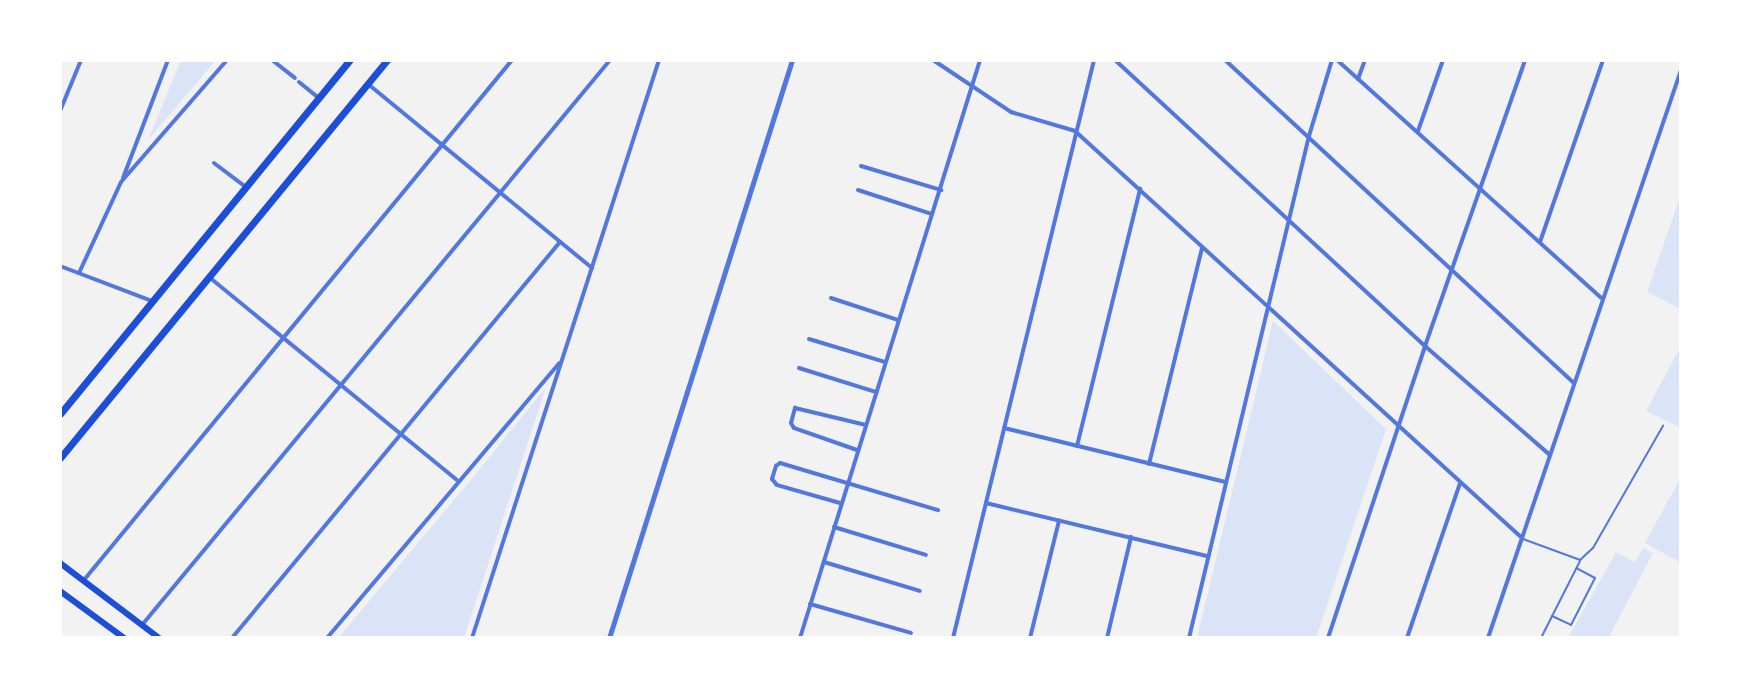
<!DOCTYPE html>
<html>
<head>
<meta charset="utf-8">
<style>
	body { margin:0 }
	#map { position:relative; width:1741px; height:698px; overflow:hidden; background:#f2f2f2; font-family:Overpass,sans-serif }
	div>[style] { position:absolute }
	.green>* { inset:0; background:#dbe4f7 }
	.service>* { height:2px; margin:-1px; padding:0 1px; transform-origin:1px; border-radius:1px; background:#5277de }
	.minor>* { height:4px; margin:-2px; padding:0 2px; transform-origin:2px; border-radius:2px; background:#5277de }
	.tertiary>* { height:5px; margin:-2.5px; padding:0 2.5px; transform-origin:2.5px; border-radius:2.5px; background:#5277de }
	.secondary>* { height:6px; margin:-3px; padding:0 3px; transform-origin:3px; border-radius:3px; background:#1d4ed8 }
	.primary>* { height:7px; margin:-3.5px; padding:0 3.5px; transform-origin:3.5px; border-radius:3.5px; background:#1d4ed8 }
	span { translate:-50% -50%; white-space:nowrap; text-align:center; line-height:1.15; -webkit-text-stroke:6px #fff; paint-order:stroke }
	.frame { position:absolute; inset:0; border:62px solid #fff; pointer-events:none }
</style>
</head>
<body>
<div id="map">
	<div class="green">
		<div style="clip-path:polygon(181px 60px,216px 60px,148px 140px)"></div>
		<div style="clip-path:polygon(1681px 194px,1681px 309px,1647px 292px)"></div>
		<div style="clip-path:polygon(1273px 321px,1386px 429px,1316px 638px,1197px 638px)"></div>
		<div style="clip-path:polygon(1681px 346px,1681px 428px,1646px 411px)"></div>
		<div style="clip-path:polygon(546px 387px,464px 638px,338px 638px,465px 487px)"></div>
		<div style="clip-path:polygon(1681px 477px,1681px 563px,1645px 543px)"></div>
		<div style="clip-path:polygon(1643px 548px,1653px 553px,1610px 635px,1614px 638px,1568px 638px,1616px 552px,1635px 562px)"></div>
	</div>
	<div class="service">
		<div style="left:1523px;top:539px;width:61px;rotate:20.2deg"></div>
		<div style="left:1580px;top:560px;width:18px;rotate:-43deg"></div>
		<div style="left:1593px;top:548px;width:141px;rotate:-60.2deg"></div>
		<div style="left:1552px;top:616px;width:21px;rotate:25deg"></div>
		<div style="left:1571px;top:625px;width:53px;rotate:-62.9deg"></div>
		<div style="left:1595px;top:578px;width:21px;rotate:-152deg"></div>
		<div style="left:1541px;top:638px;width:86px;rotate:-63.1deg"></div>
	</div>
	<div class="minor">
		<div style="left:272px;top:60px;width:29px;rotate:38deg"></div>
		<div style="left:933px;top:60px;width:94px;rotate:33.7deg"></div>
		<div style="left:1011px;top:112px;width:67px;rotate:16.5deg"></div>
		<div style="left:1075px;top:131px;width:605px;rotate:42.32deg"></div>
		<div style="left:1115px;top:60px;width:422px;rotate:42.7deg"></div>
		<div style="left:1425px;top:346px;width:166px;rotate:41.1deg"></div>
		<div style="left:1225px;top:60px;width:474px;rotate:42.8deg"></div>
		<div style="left:1337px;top:60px;width:355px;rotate:42deg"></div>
		<div style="left:1358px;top:79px;width:20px;rotate:-70deg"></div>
		<div style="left:299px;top:82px;width:26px;rotate:39deg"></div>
		<div style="left:368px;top:84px;width:290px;rotate:39.4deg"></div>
		<div style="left:60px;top:111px;width:55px;rotate:-67.6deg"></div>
		<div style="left:1418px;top:131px;width:75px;rotate:-70.6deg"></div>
		<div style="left:214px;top:163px;width:40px;rotate:37deg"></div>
		<div style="left:861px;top:166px;width:84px;rotate:16.7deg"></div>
		<div style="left:123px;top:178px;width:126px;rotate:-69.1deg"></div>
		<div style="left:858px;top:190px;width:78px;rotate:18deg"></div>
		<div style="left:1540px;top:242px;width:193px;rotate:-70.9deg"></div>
		<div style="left:60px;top:266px;width:98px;rotate:20.8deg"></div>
		<div style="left:79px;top:273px;width:100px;rotate:-65.2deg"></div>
		<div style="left:121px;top:182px;width:162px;rotate:-49deg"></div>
		<div style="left:209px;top:277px;width:320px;rotate:39.3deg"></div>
		<div style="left:831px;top:298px;width:71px;rotate:18.2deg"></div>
		<div style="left:809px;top:339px;width:79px;rotate:16.8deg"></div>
		<div style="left:799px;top:368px;width:81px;rotate:17.3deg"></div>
		<div style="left:1004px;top:428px;width:228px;rotate:13.7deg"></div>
		<div style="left:1077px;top:446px;width:265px;rotate:-76.2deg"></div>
		<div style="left:857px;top:450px;width:67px;rotate:-160.8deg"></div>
		<div style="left:794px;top:428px;width:6px;rotate:-121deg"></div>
		<div style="left:791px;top:423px;width:16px;rotate:-75deg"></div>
		<div style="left:795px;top:408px;width:73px;rotate:13.5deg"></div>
		<div style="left:1149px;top:464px;width:221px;rotate:-76.2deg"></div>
		<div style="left:840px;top:503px;width:66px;rotate:-164.1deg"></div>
		<div style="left:777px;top:485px;width:8px;rotate:-130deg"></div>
		<div style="left:772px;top:479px;width:14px;rotate:-73deg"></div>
		<div style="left:776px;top:466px;width:5px;rotate:-37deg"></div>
		<div style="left:780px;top:463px;width:165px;rotate:16.6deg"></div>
		<div style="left:986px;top:503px;width:226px;rotate:13.5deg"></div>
		<div style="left:834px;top:527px;width:96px;rotate:16.9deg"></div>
		<div style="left:824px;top:562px;width:100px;rotate:16.8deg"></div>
		<div style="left:84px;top:580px;width:673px;rotate:-50.54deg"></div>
		<div style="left:810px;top:604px;width:105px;rotate:16deg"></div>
		<div style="left:142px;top:625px;width:734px;rotate:-50.36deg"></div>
		<div style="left:232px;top:638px;width:514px;rotate:-50.37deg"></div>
		<div style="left:327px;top:638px;width:360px;rotate:-49.8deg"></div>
		<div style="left:472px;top:638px;width:607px;rotate:-72.07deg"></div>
		<div style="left:800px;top:638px;width:605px;rotate:-72.7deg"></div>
		<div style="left:953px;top:638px;width:595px;rotate:-76.29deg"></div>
		<div style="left:1030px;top:638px;width:121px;rotate:-76.1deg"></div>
		<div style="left:1107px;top:638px;width:104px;rotate:-76.6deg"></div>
		<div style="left:1189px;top:638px;width:516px;rotate:-76.56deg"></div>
		<div style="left:1309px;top:136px;width:79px;rotate:-73.2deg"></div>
		<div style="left:1328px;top:638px;width:308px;rotate:-71.6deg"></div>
		<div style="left:1425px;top:346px;width:303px;rotate:-70.7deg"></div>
		<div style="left:1407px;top:638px;width:164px;rotate:-71.1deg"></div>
		<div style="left:1488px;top:638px;width:600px;rotate:-71.23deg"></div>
	</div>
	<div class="tertiary">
		<div style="left:609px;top:638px;width:606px;rotate:-72.43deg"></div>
	</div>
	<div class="secondary">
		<div style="left:60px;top:563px;width:124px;rotate:37.1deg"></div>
		<div style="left:60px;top:591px;width:79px;rotate:36.3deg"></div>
	</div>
	<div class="primary">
		<div style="left:60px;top:414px;width:458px;rotate:-50.7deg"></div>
		<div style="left:60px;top:458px;width:515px;rotate:-50.59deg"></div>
	</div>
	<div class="frame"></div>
</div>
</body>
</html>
